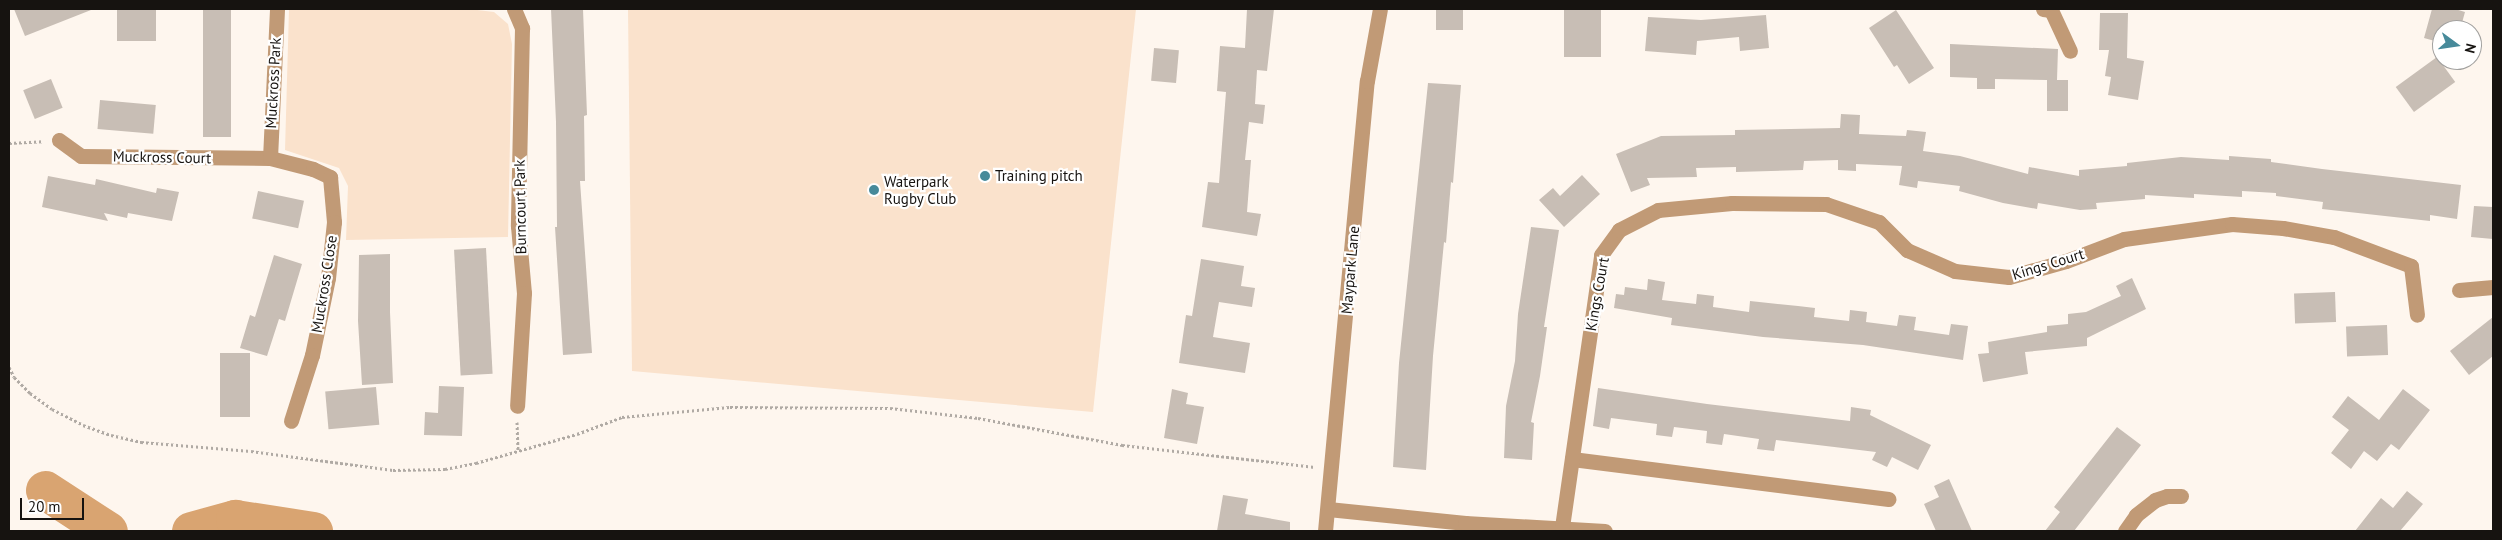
<!DOCTYPE html>
<html>
<head>
<meta charset="utf-8">
<style>
	body { margin:0 }
	#map { position:relative; width:2502px; height:540px; overflow:hidden; background:#fef6ee; font-family:"PT Sans",sans-serif }
	div>[style] { position:absolute }
	.green>* { inset:0; background:#fae2cc }
	.river>* { height:39px; margin:-19.5px; padding:0 19.5px; transform-origin:19.5px; border-radius:19.5px; background:#d9a471 }
	.building>* { inset:0; background:#c8beb5; transform-origin:0 0 }
	.path>* { height:3px; margin-top:-1.5px; transform-origin:0; background:repeating-linear-gradient(90deg,#b0aaa4 0 2.5px,transparent 0 5px) }
	.minor>* { height:15px; margin:-7.5px; padding:0 7.5px; transform-origin:7.5px; border-radius:7.5px; background:#c19a76 }
	.dots>* { width:14px; height:14px; translate:-50% -50%; box-sizing:border-box; border:2px solid #fff; border-radius:50% }
	span { translate:-50% -50%; white-space:nowrap; text-align:center; line-height:1.15; -webkit-text-stroke:4.5px #fff; paint-order:stroke }
	.street-label { font-size:15px; color:#161310 }
	.poi-label { font-size:15px; color:#161310 }
	.left { translate:0 -50%; text-align:left }
	.frame { position:absolute; inset:0; border:10px solid #161310; pointer-events:none }
	.north { position:absolute; left:2432px; top:20px; width:50px; height:50px; box-sizing:border-box; background:#fff; border:1px solid #a2a19f; border-radius:50%; rotate:104deg; font-size:14px; font-weight:700; line-height:20px; text-align:center; color:#161310 }
	.north::after { content:''; display:block; margin:auto; width:18px; height:22px; background:#478a9a; clip-path:polygon(50% 0,100% 100%,50% 72%,0 100%) }
	.scale { position:absolute; left:20px; top:498px; width:64px; height:22px; box-sizing:border-box; border:2px solid #161310; border-top:0; padding-left:6px; font-size:15px; line-height:18px; white-space:nowrap; color:#161310; -webkit-text-stroke:4px #fff; paint-order:stroke }
</style>
</head>
<body>
<div id="map">
	<div class="green">
		<div style="clip-path:polygon(289px 9px,469px 9px,494px 12px,508px 24px,512px 44px,508px 237px,346px 240px,348px 186px,339px 168px,285px 150px)"></div>
		<div style="clip-path:polygon(628px 9px,1136px 9px,1093px 412px,632px 371px)"></div>
	</div>
	<div class="river">
		<div style="left:45px;top:490px;width:75px;rotate:33.1deg"></div>
		<div style="left:191px;top:531px;width:46px;rotate:-15.3deg"></div>
		<div style="left:235px;top:519px;width:79px;rotate:8.7deg"></div>
	</div>
	<div class="building">
		<div style="clip-path:polygon(14px 9px,91px 9px,91px 10px,25px 36px)"></div>
		<div style="left:203px;top:9px;width:28px;height:128px"></div>
		<div style="clip-path:polygon(551px 9px,583px 9px,587px 115px,584px 116px,585px 181px,580px 181px,592px 353px,563px 355px,555px 227px,557px 227px,556px 122px)"></div>
		<div style="clip-path:polygon(1247px 9px,1274px 9px,1267px 71px,1257px 70px,1255px 104px,1265px 105px,1263px 124px,1249px 122px,1245px 160px,1251px 160px,1247px 212px,1261px 214px,1257px 236px,1202px 227px,1208px 182px,1219px 183px,1226px 92px,1217px 91px,1220px 46px,1245px 48px)"></div>
		<div style="left:1436px;top:9px;width:27px;height:21px"></div>
		<div style="left:1564px;top:9px;width:37px;height:48px"></div>
		<div style="clip-path:polygon(2432px 9px,2455px 9px,2465px 12px,2460px 30px,2442px 30px,2442px 43px,2424px 38px)"></div>
		<div style="left:117px;top:10px;width:39px;height:31px"></div>
		<div style="clip-path:polygon(1896px 10px,1934px 68px,1909px 84px,1897px 65px,1894px 67px,1869px 28px)"></div>
		<div style="clip-path:polygon(2100px 13px,2128px 13px,2127px 58px,2144px 61px,2138px 100px,2108px 95px,2111px 77px,2105px 76px,2109px 50px,2099px 50px)"></div>
		<div style="clip-path:polygon(1766px 15px,1769px 48px,1740px 51px,1739px 37px,1697px 41px,1696px 55px,1645px 51px,1648px 17px,1701px 20px)"></div>
		<div style="clip-path:polygon(1950px 44px,2058px 49px,2057px 80px,2068px 80px,2068px 111px,2047px 111px,2047px 80px,1995px 79px,1995px 89px,1977px 89px,1977px 78px,1950px 77px)"></div>
		<div style="left:1154px;top:48px;width:25px;height:33px;rotate:5deg"></div>
		<div style="left:2437px;top:57px;width:31px;height:51px;rotate:54deg"></div>
		<div style="left:51px;top:79px;width:31px;height:30px;rotate:68deg"></div>
		<div style="clip-path:polygon(1428px 83px,1461px 85px,1453px 183px,1451px 182px,1446px 243px,1444px 242px,1433px 356px,1426px 470px,1393px 467px,1399px 363px)"></div>
		<div style="left:100px;top:100px;width:56px;height:29px;rotate:5deg"></div>
		<div style="clip-path:polygon(1841px 114px,1860px 115px,1859px 134px,1906px 136px,1907px 130px,1926px 132px,1923px 151px,1960px 156px,2028px 174px,2029px 167px,2079px 176px,2079px 170px,2127px 166px,2127px 163px,2181px 157px,2229px 160px,2229px 156px,2271px 159px,2271px 162px,2322px 169px,2461px 185px,2457px 219px,2430px 215px,2430px 221px,2322px 209px,2323px 202px,2276px 196px,2276px 193px,2242px 191px,2242px 197px,2194px 194px,2194px 198px,2145px 195px,2145px 199px,2096px 203px,2097px 209px,2080px 210px,2038px 203px,2037px 209px,2003px 203px,1959px 191px,1960px 186px,1918px 181px,1917px 188px,1899px 185px,1902px 166px,1856px 164px,1856px 171px,1838px 170px,1838px 160px,1804px 161px,1803px 170px,1736px 172px,1736px 167px,1696px 168px,1697px 177px,1647px 178px,1650px 185px,1631px 192px,1616px 154px,1661px 136px,1735px 135px,1735px 130px,1840px 128px)"></div>
		<div style="clip-path:polygon(1582px 175px,1600px 194px,1564px 227px,1539px 200px,1553px 188px,1560px 196px)"></div>
		<div style="clip-path:polygon(48px 176px,95px 185px,96px 179px,156px 193px,157px 188px,179px 192px,172px 221px,128px 213px,127px 218px,104px 213px,108px 221px,42px 207px)"></div>
		<div style="left:258px;top:191px;width:47px;height:28px;rotate:12deg"></div>
		<div style="clip-path:polygon(2474px 206px,2493px 207px,2493px 239px,2471px 237px)"></div>
		<div style="clip-path:polygon(1531px 227px,1559px 230px,1544px 327px,1547px 327px,1540px 376px,1531px 422px,1534px 423px,1532px 460px,1504px 458px,1506px 406px,1515px 361px,1518px 314px)"></div>
		<div style="left:486px;top:248px;width:126px;height:32px;rotate:87deg"></div>
		<div style="clip-path:polygon(390px 254px,390px 312px,393px 383px,362px 385px,358px 321px,359px 255px)"></div>
		<div style="clip-path:polygon(274px 255px,302px 264px,285px 321px,279px 319px,267px 356px,240px 348px,250px 315px,255px 317px)"></div>
		<div style="clip-path:polygon(1201px 259px,1244px 266px,1241px 286px,1255px 288px,1252px 307px,1219px 302px,1213px 337px,1250px 343px,1245px 373px,1179px 363px,1186px 315px,1192px 316px)"></div>
		<div style="clip-path:polygon(2132px 278px,2146px 309px,2087px 338px,2087px 346px,2025px 352px,2028px 374px,1983px 382px,1978px 354px,1989px 353px,1988px 342px,2047px 332px,2047px 326px,2068px 324px,2068px 314px,2086px 312px,2121px 296px,2116px 286px)"></div>
		<div style="clip-path:polygon(1648px 279px,1665px 282px,1662px 300px,1696px 304px,1697px 294px,1714px 296px,1713px 307px,1749px 312px,1750px 301px,1798px 306px,1815px 308px,1814px 317px,1849px 321px,1850px 310px,1867px 312px,1866px 322px,1897px 326px,1899px 315px,1916px 317px,1914px 330px,1949px 335px,1951px 324px,1968px 326px,1963px 360px,1863px 345px,1763px 337px,1671px 325px,1672px 318px,1614px 308px,1616px 294px,1624px 295px,1625px 287px,1647px 290px)"></div>
		<div style="left:2335px;top:292px;width:30px;height:41px;rotate:88deg"></div>
		<div style="clip-path:polygon(2493px 317px,2493px 356px,2469px 375px,2450px 351px)"></div>
		<div style="left:2387px;top:325px;width:30px;height:41px;rotate:88deg"></div>
		<div style="left:220px;top:353px;width:30px;height:64px"></div>
		<div style="clip-path:polygon(439px 386px,464px 387px,462px 436px,424px 435px,425px 412px,438px 413px)"></div>
		<div style="left:376px;top:387px;width:38px;height:51px;rotate:85deg"></div>
		<div style="clip-path:polygon(1598px 388px,1707px 404px,1850px 421px,1851px 407px,1871px 410px,1870px 415px,1931px 445px,1918px 470px,1892px 457px,1887px 467px,1872px 460px,1876px 452px,1776px 440px,1774px 451px,1757px 449px,1759px 439px,1724px 434px,1722px 445px,1706px 443px,1707px 431px,1674px 427px,1672px 437px,1656px 435px,1657px 424px,1611px 418px,1609px 429px,1593px 426px)"></div>
		<div style="clip-path:polygon(1172px 389px,1188px 393px,1186px 404px,1204px 407px,1197px 444px,1164px 438px)"></div>
		<div style="clip-path:polygon(2403px 389px,2430px 410px,2399px 450px,2391px 444px,2377px 461px,2364px 451px,2351px 469px,2331px 453px,2349px 430px,2332px 417px,2348px 396px,2379px 420px)"></div>
		<div style="clip-path:polygon(2117px 427px,2141px 445px,2074px 531px,2045px 531px,2060px 512px,2054px 507px)"></div>
		<div style="clip-path:polygon(1949px 479px,1972px 531px,1936px 531px,1924px 504px,1939px 497px,1934px 486px)"></div>
		<div style="clip-path:polygon(2407px 491px,2423px 504px,2400px 531px,2355px 531px,2381px 498px,2393px 508px)"></div>
		<div style="clip-path:polygon(1223px 495px,1248px 499px,1245px 514px,1290px 522px,1290px 531px,1217px 531px)"></div>
	</div>
	<div class="path">
		<div style="left:9px;top:143px;width:34px;rotate:-3deg"></div>
		<div style="left:9px;top:367px;width:11px;rotate:63deg"></div>
		<div style="left:14px;top:377px;width:23px;rotate:45deg"></div>
		<div style="left:30px;top:393px;width:27px;rotate:36deg"></div>
		<div style="left:52px;top:409px;width:35px;rotate:27deg"></div>
		<div style="left:83px;top:425px;width:30px;rotate:20deg"></div>
		<div style="left:111px;top:435px;width:31px;rotate:13deg"></div>
		<div style="left:141px;top:442px;width:110px;rotate:4.7deg"></div>
		<div style="left:251px;top:451px;width:143px;rotate:7.6deg"></div>
		<div style="left:393px;top:470px;width:52px;rotate:-1.1deg"></div>
		<div style="left:445px;top:469px;width:32px;rotate:-11deg"></div>
		<div style="left:476px;top:463px;width:105px;rotate:-16deg"></div>
		<div style="left:577px;top:434px;width:48px;rotate:-20.7deg"></div>
		<div style="left:622px;top:417px;width:108px;rotate:-5.3deg"></div>
		<div style="left:730px;top:407px;width:160px;rotate:0.4deg"></div>
		<div style="left:890px;top:408px;width:89px;rotate:6.5deg"></div>
		<div style="left:978px;top:418px;width:147px;rotate:10.6deg"></div>
		<div style="left:1122px;top:445px;width:194px;rotate:6.5deg"></div>
		<div style="left:517px;top:422px;width:28px;rotate:88deg"></div>
	</div>
	<div class="minor">
		<div style="left:514px;top:9px;width:21px;rotate:67deg"></div>
		<div style="left:522px;top:28px;width:198px;rotate:91.2deg"></div>
		<div style="left:518px;top:226px;width:67px;rotate:84.9deg"></div>
		<div style="left:524px;top:293px;width:113px;rotate:93.5deg"></div>
		<div style="left:2043px;top:9px;width:8px;rotate:7deg"></div>
		<div style="left:2051px;top:10px;width:45px;rotate:65.1deg"></div>
		<div style="left:59px;top:140px;width:27px;rotate:36deg"></div>
		<div style="left:81px;top:156px;width:189px;rotate:0.6deg"></div>
		<div style="left:270px;top:158px;width:44px;rotate:14.3deg"></div>
		<div style="left:313px;top:169px;width:19px;rotate:25deg"></div>
		<div style="left:330px;top:177px;width:45px;rotate:84.9deg"></div>
		<div style="left:334px;top:222px;width:56px;rotate:96.1deg"></div>
		<div style="left:328px;top:278px;width:79px;rotate:101.7deg"></div>
		<div style="left:312px;top:355px;width:69px;rotate:107.7deg"></div>
		<div style="left:270px;top:158px;width:149px;rotate:-87.3deg"></div>
		<div style="left:2459px;top:290px;width:34px;rotate:-5deg"></div>
		<div style="left:1572px;top:459px;width:319px;rotate:7.2deg"></div>
		<div style="left:1328px;top:509px;width:138px;rotate:5.8deg"></div>
		<div style="left:1465px;top:523px;width:140px;rotate:3.3deg"></div>
		<div style="left:1562px;top:527px;width:275px;rotate:-81.8deg"></div>
		<div style="left:1601px;top:255px;width:31px;rotate:-54deg"></div>
		<div style="left:1619px;top:230px;width:44px;rotate:-27.1deg"></div>
		<div style="left:1658px;top:210px;width:74px;rotate:-5.4deg"></div>
		<div style="left:1732px;top:203px;width:94px;rotate:0.6deg"></div>
		<div style="left:1826px;top:204px;width:56px;rotate:18.8deg"></div>
		<div style="left:1879px;top:222px;width:40px;rotate:45deg"></div>
		<div style="left:1907px;top:250px;width:52px;rotate:23.6deg"></div>
		<div style="left:1955px;top:271px;width:54px;rotate:6.3deg"></div>
		<div style="left:2009px;top:277px;width:59px;rotate:-15.7deg"></div>
		<div style="left:2066px;top:261px;width:62px;rotate:-20.8deg"></div>
		<div style="left:2124px;top:239px;width:109px;rotate:-7.9deg"></div>
		<div style="left:2232px;top:224px;width:51px;rotate:4.5deg"></div>
		<div style="left:2283px;top:228px;width:52px;rotate:10deg"></div>
		<div style="left:2334px;top:237px;width:82px;rotate:20.6deg"></div>
		<div style="left:2411px;top:266px;width:49px;rotate:83deg"></div>
		<div style="left:1325px;top:531px;width:452px;rotate:-84.7deg"></div>
		<div style="left:1367px;top:81px;width:73px;rotate:-79.8deg"></div>
		<div style="left:2125px;top:531px;width:19px;rotate:-55deg"></div>
		<div style="left:2136px;top:515px;width:24px;rotate:-38deg"></div>
		<div style="left:2155px;top:500px;width:13px;rotate:-18deg"></div>
		<div style="left:2167px;top:496px;width:14px"></div>
	</div>
	<div class="dots">
		<div style="left:985px;top:176px;background:#478a9a"></div>
		<div style="left:874px;top:190px;background:#478a9a"></div>
	</div>
	<div class="street-label">
		<span style="left:273px;top:83px;rotate:-87deg">Muckross Park</span>
		<span style="left:162px;top:157px;rotate:1deg">Muckross Court</span>
		<span style="left:520px;top:207px;rotate:-91deg">Burncourt Park</span>
		<span style="left:2048px;top:264px;rotate:-17deg">Kings Court</span>
		<span style="left:1350px;top:270px;rotate:-85deg">Maypark Lane</span>
		<span style="left:324px;top:284px;rotate:-81deg">Muckross Close</span>
		<span style="left:1597px;top:294px;rotate:-80deg">Kings Court</span>
	</div>
	<div class="poi-label">
		<span class="left" style="left:995px;top:176px">Training pitch</span>
		<span class="left" style="left:884px;top:190px">Waterpark<br>Rugby Club</span>
	</div>
	<div class="frame"></div>
	<div class="north">N</div>
	<div class="scale">20 m</div>
</div>
</body>
</html>
